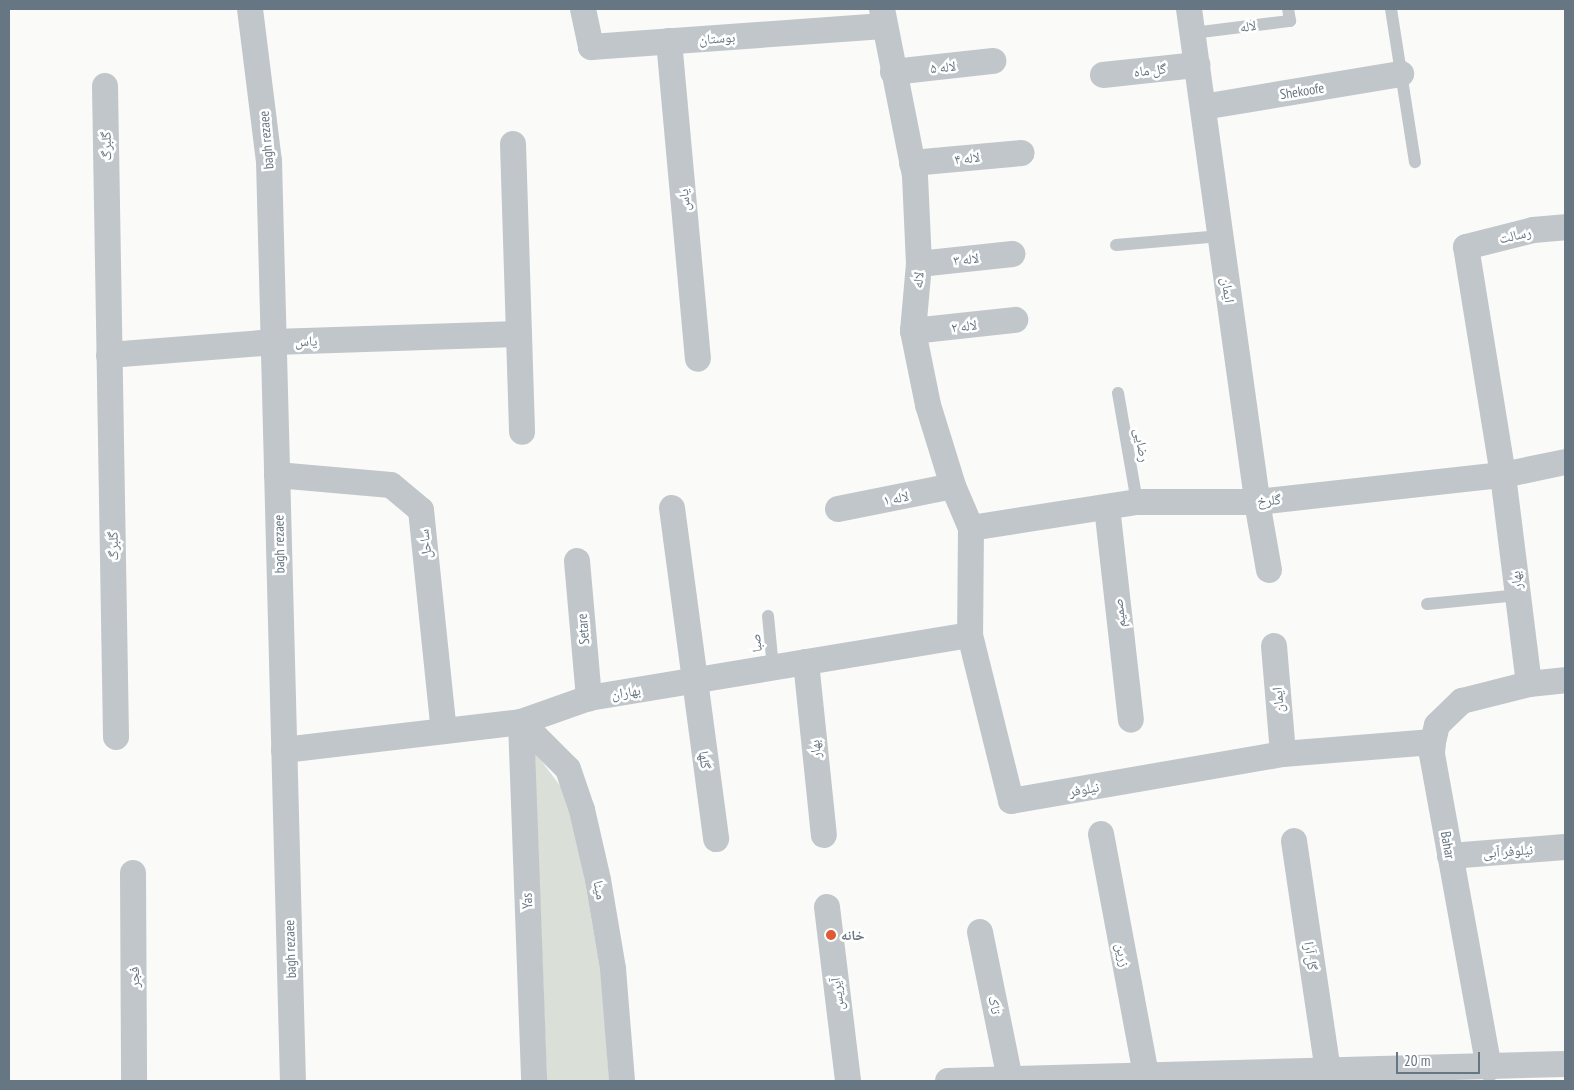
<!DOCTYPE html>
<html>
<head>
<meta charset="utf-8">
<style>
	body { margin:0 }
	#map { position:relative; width:1574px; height:1090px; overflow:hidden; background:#fafaf8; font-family:"PT Sans Narrow","Noto Naskh Arabic",sans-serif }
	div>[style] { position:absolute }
	.green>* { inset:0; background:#dadfd7 }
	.lane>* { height:12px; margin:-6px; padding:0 6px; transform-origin:6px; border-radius:6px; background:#c1c6ca }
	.street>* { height:26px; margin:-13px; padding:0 13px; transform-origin:13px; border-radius:13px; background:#c1c6ca }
	.dots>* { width:14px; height:14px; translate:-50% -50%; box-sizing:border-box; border:2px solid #fff; border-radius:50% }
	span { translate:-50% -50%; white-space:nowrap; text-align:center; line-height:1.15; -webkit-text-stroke:5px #fff; paint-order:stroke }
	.street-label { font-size:14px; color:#667682 }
	.poi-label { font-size:14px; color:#667682; font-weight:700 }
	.left { translate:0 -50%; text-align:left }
	.frame { position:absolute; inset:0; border:10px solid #667682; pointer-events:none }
	.scale { position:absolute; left:1396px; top:1052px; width:84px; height:22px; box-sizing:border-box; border:2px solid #667682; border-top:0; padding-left:6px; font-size:15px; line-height:18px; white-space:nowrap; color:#667682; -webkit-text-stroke:4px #fff; paint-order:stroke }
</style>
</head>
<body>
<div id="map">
	<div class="green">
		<div style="clip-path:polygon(534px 751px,564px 791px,576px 829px,602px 981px,609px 1081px,547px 1081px)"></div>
	</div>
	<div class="lane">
		<div style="left:1391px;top:9px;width:155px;rotate:81.1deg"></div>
		<div style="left:1193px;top:33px;width:98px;rotate:-7.1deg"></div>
		<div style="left:1290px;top:21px;width:12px;rotate:-99deg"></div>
		<div style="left:1116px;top:245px;width:105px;rotate:-4.9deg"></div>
		<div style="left:1118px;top:393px;width:111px;rotate:80.1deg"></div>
		<div style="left:1427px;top:604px;width:91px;rotate:-5.6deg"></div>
		<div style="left:768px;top:616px;width:52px;rotate:84.5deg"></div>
	</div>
	<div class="street">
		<div style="left:250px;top:9px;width:153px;rotate:82.9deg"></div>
		<div style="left:269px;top:161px;width:920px;rotate:88.51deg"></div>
		<div style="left:583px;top:9px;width:39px;rotate:78deg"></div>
		<div style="left:591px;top:47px;width:293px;rotate:-4.1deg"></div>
		<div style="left:882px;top:9px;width:170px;rotate:78.8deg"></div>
		<div style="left:915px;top:176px;width:88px;rotate:87.4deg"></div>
		<div style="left:919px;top:264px;width:67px;rotate:95.1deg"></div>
		<div style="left:913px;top:331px;width:76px;rotate:78.5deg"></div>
		<div style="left:928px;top:405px;width:85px;rotate:72.8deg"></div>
		<div style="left:953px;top:486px;width:46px;rotate:66.8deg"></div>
		<div style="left:971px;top:528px;width:107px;rotate:90.5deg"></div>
		<div style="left:970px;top:635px;width:171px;rotate:76.1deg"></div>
		<div style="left:1011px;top:801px;width:276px;rotate:-9.8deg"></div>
		<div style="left:1283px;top:754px;width:150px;rotate:-4.6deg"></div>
		<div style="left:1189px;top:9px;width:498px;rotate:82.1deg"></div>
		<div style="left:1257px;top:502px;width:69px;rotate:80deg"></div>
		<div style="left:669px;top:41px;width:319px;rotate:84.8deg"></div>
		<div style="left:893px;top:72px;width:101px;rotate:-6.3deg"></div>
		<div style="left:1103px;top:75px;width:95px;rotate:-6.1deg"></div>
		<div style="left:105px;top:86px;width:651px;rotate:89.03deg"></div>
		<div style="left:1203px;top:107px;width:201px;rotate:-9.5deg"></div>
		<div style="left:513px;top:144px;width:288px;rotate:88.2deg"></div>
		<div style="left:912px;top:163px;width:110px;rotate:-5.2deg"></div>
		<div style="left:919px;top:264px;width:94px;rotate:-6.1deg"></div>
		<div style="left:913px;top:331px;width:103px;rotate:-6.2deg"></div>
		<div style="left:109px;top:355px;width:166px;rotate:-4.5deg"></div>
		<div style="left:274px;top:342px;width:245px;rotate:-1.9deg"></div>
		<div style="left:277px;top:475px;width:114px;rotate:5deg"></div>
		<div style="left:391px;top:485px;width:39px;rotate:40deg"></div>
		<div style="left:421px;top:510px;width:222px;rotate:84.1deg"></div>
		<div style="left:1107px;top:507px;width:214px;rotate:83.6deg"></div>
		<div style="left:672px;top:508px;width:334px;rotate:82.4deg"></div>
		<div style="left:838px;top:509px;width:117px;rotate:-11.3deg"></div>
		<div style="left:971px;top:528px;width:168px;rotate:-8.9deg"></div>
		<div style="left:1137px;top:502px;width:120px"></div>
		<div style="left:1257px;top:502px;width:247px;rotate:-6.3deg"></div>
		<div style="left:1503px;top:475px;width:63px;rotate:-11.8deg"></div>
		<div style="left:577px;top:561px;width:138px;rotate:85deg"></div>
		<div style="left:1274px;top:646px;width:108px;rotate:85.2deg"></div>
		<div style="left:806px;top:662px;width:174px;rotate:84.1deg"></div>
		<div style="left:1529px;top:684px;width:211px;rotate:-97.1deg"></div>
		<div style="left:1503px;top:475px;width:231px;rotate:-99.2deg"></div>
		<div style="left:1466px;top:247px;width:69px;rotate:-14.2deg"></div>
		<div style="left:1533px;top:230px;width:32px;rotate:-5deg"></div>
		<div style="left:521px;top:722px;width:66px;rotate:45deg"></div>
		<div style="left:568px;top:769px;width:43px;rotate:71.1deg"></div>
		<div style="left:582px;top:810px;width:72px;rotate:77.1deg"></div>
		<div style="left:598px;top:880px;width:90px;rotate:80.4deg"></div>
		<div style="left:613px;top:969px;width:112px;rotate:85.4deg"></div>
		<div style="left:521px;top:722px;width:359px;rotate:87.9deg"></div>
		<div style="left:284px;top:750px;width:239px;rotate:-6.7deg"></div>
		<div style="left:521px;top:722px;width:72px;rotate:-19.4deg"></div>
		<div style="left:589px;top:698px;width:386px;rotate:-9.4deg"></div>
		<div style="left:1101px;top:834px;width:245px;rotate:79.4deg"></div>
		<div style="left:1294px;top:841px;width:232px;rotate:81.6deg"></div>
		<div style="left:1450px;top:856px;width:115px;rotate:-4.5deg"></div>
		<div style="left:133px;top:873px;width:208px;rotate:89.7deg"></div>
		<div style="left:827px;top:907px;width:175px;rotate:83.1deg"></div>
		<div style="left:980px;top:932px;width:150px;rotate:78.5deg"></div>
		<div style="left:1489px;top:1068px;width:320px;rotate:-100.3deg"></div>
		<div style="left:1432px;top:753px;width:11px;rotate:-85deg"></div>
		<div style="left:1433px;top:742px;width:17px;rotate:-77deg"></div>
		<div style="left:1437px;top:725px;width:35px;rotate:-44deg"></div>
		<div style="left:1462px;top:701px;width:69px;rotate:-14.2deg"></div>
		<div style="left:1529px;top:684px;width:36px;rotate:-6deg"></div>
		<div style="left:948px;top:1081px;width:617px;rotate:-1.58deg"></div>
	</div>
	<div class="dots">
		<div style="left:831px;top:935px;background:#de5934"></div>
	</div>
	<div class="street-label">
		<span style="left:1248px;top:26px;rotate:-7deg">لاله</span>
		<span style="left:717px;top:38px;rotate:-4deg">بوستان</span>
		<span style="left:943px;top:67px;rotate:-6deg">لاله ۵</span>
		<span style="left:1150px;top:70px;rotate:-6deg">گل ماه</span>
		<span style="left:1302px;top:91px;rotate:-9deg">Shekoofe</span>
		<span style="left:266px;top:140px;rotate:-95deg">bagh rezaee</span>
		<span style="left:106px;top:146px;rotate:-91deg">گلبرگ</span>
		<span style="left:967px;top:158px;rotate:-6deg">لاله ۴</span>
		<span style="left:684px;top:200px;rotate:-95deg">یاس</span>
		<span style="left:1515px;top:235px;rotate:-13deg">رسالت</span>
		<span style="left:966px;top:259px;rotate:-6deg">لاله ۳</span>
		<span style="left:918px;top:280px;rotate:-84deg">لاله</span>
		<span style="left:1228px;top:290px;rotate:82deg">ایمان</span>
		<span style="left:964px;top:326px;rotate:-7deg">لاله ۲</span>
		<span style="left:306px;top:341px;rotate:-2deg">یاس</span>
		<span style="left:1142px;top:445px;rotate:80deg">رضایی</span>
		<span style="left:896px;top:498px;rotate:-11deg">لاله ۱</span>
		<span style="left:1269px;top:500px;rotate:-5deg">گلرخ</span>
		<span style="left:279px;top:544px;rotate:-91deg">bagh rezaee</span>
		<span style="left:425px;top:544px;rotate:-96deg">ساحل</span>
		<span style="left:113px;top:546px;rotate:-91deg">گلبرگ</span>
		<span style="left:1516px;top:580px;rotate:-97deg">بهار</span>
		<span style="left:1119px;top:613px;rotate:-96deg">صمیم</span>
		<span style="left:583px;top:629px;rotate:-95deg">Setare</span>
		<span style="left:756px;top:643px;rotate:-96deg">صبا</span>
		<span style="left:626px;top:692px;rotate:-9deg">بهاران</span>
		<span style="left:1278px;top:700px;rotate:-95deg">ایمان</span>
		<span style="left:815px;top:749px;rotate:-96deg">بهار</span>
		<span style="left:705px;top:760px;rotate:83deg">گلها</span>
		<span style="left:1084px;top:789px;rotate:-10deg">نیلوفر</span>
		<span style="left:1448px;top:845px;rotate:80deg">Bahar</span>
		<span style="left:1508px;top:851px;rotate:-4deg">نیلوفر آبی</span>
		<span style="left:600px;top:890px;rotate:80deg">مینا</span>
		<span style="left:527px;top:901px;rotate:-92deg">Yas</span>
		<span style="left:290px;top:949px;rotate:-92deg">bagh rezaee</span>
		<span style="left:1123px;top:955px;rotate:79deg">زرین</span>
		<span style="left:1311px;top:956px;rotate:82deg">گل آرا</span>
		<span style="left:134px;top:977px;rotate:-90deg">فجر</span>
		<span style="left:837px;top:994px;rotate:-97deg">آیریس</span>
		<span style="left:995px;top:1005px;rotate:78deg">تاک</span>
	</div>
	<div class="poi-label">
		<span class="left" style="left:841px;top:935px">خانه</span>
	</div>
	<div class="frame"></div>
	<div class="scale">20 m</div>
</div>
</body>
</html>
